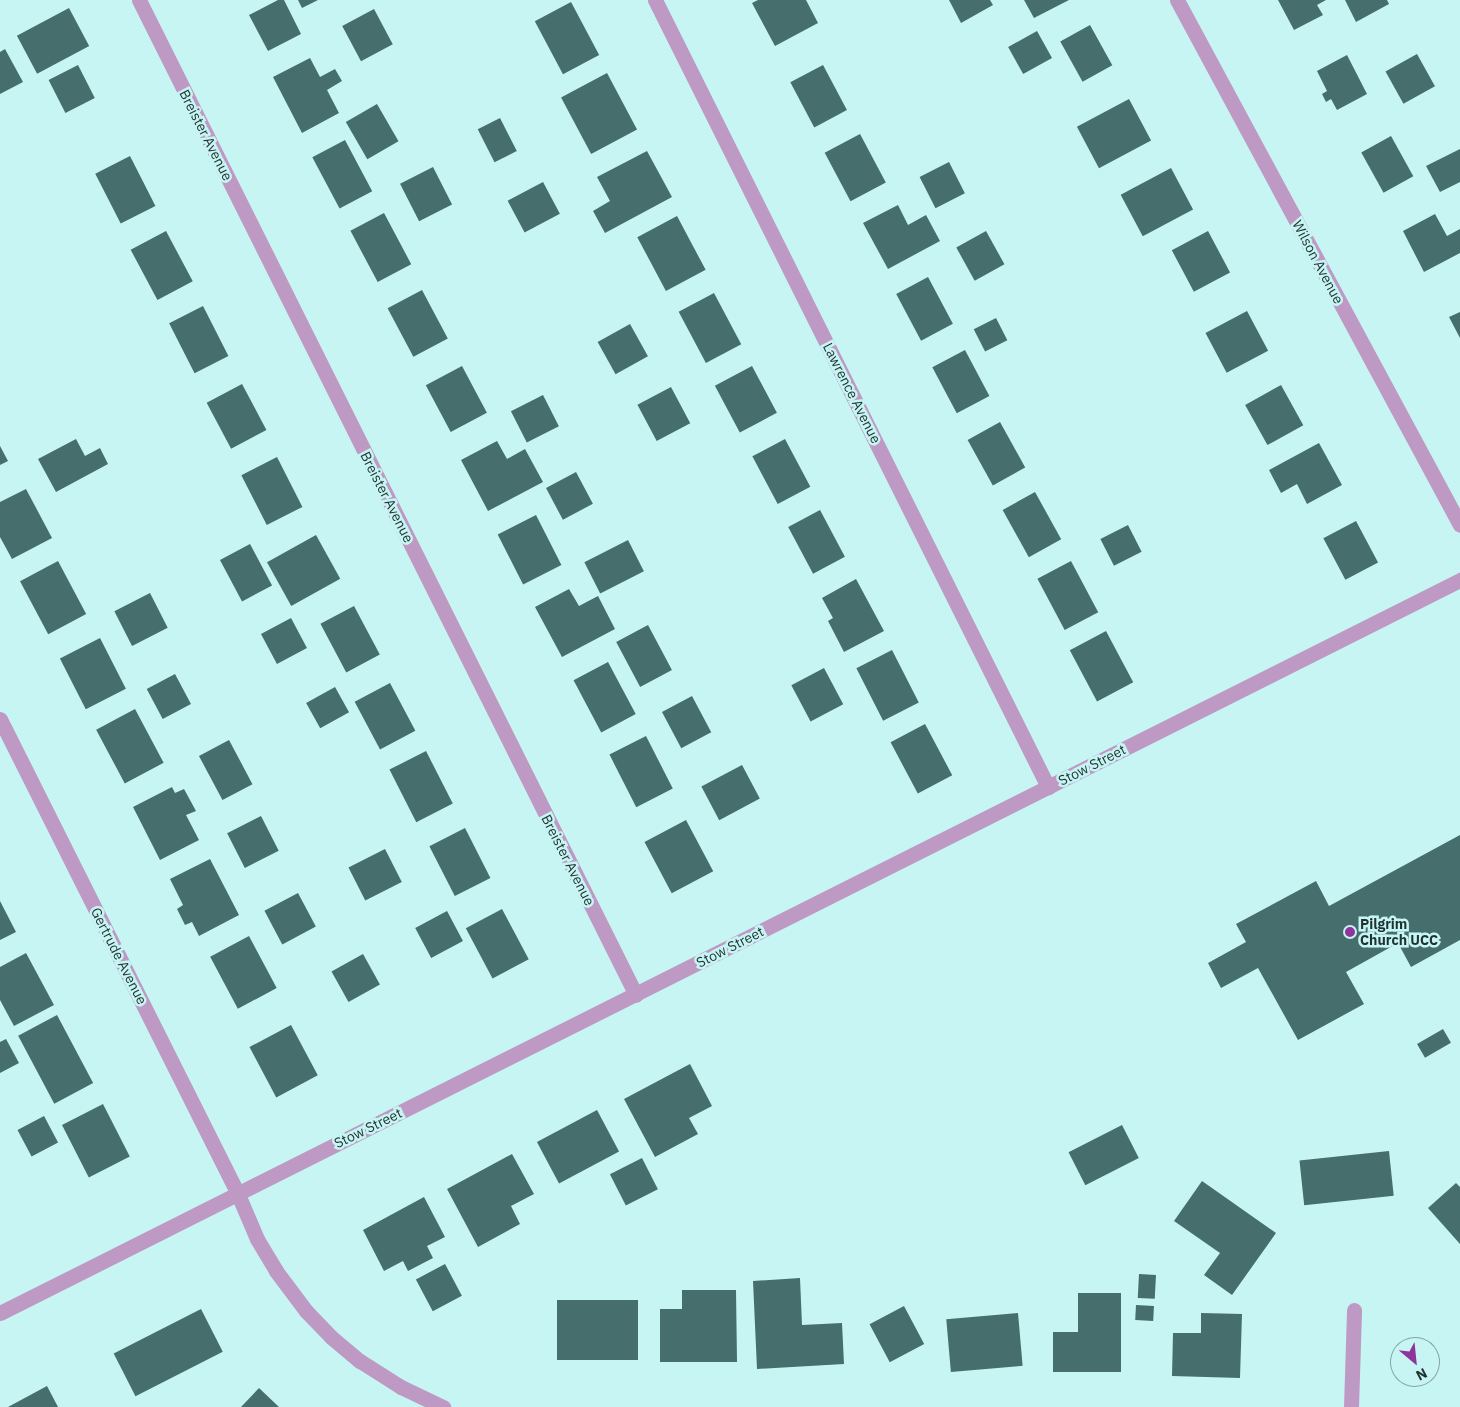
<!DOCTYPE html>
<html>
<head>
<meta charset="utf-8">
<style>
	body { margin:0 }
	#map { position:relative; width:1460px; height:1407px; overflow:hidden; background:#c7f5f3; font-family:"IBM Plex Sans",sans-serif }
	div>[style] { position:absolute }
	.building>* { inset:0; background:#456e6d; transform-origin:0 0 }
	.street>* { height:15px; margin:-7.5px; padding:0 7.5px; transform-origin:7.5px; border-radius:7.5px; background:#be99c4 }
	.dots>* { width:14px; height:14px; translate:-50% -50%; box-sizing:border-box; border:2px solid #c7f5f3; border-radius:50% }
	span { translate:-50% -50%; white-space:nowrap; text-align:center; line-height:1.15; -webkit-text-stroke:5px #c7f5f3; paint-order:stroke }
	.street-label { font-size:14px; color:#1f3130 }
	.poi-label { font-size:14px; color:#1f3130; font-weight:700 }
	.left { translate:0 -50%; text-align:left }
	.north { position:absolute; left:1390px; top:1337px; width:50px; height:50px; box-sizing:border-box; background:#c7f5f3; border:1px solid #84a7a5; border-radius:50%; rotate:152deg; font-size:14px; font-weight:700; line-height:20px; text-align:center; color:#1f3130 }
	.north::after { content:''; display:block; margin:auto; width:18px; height:22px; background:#8f339d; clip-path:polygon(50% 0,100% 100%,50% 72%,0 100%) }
</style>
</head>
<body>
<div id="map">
	<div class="building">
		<div style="clip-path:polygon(278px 0,284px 0,301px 34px,268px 51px,249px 15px)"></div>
		<div style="clip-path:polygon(298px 0,318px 0,302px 8px)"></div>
		<div style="clip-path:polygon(758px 0,806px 0,818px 23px,775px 46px,752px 3px)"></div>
		<div style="clip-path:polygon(949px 0,990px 0,993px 5px,961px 23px)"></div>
		<div style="clip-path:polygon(1024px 0,1069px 0,1034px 18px)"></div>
		<div style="clip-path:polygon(1278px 0,1326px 0,1317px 5px,1323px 15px,1294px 30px)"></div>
		<div style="clip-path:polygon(1345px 0,1387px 0,1389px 4px,1356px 22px)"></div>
		<div style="left:571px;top:2px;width:60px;height:41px;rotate:62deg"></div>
		<div style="left:69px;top:8px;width:43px;height:59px;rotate:62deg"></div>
		<div style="left:374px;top:9px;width:40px;height:36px;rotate:62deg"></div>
		<div style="left:1090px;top:25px;width:46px;height:34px;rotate:61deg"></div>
		<div style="left:1037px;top:31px;width:31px;height:33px;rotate:61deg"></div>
		<div style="clip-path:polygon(5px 49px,23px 82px,0 94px,0 52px)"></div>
		<div style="left:1417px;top:54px;width:37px;height:36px;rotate:61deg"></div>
		<div style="clip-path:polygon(1347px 55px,1367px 94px,1337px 110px,1331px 99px,1326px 102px,1322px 94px,1327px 91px,1317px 71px)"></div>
		<div style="clip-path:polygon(310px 58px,320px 77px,335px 69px,342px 81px,327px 90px,339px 113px,302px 133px,273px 77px)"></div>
		<div style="left:78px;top:65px;width:37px;height:33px;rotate:63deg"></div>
		<div style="left:823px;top:65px;width:51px;height:37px;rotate:62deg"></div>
		<div style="left:607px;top:73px;width:64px;height:52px;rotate:62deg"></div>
		<div style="left:1129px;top:99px;width:47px;height:59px;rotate:62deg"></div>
		<div style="left:377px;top:104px;width:43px;height:36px;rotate:60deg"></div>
		<div style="left:500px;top:118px;width:37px;height:25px;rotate:63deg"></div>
		<div style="left:860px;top:134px;width:55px;height:40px;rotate:62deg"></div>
		<div style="left:1391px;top:136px;width:46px;height:34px;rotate:61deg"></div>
		<div style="left:345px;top:140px;width:58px;height:37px;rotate:62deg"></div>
		<div style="clip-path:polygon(1460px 149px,1460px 182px,1440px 192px,1426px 166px)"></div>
		<div style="clip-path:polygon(647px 151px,672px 197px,605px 233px,593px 211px,610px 201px,597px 177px)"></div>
		<div style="left:130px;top:156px;width:56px;height:39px;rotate:63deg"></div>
		<div style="left:949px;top:162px;width:35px;height:33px;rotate:63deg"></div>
		<div style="left:433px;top:167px;width:42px;height:37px;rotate:63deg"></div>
		<div style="left:1171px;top:168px;width:47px;height:57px;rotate:62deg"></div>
		<div style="left:543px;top:182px;width:36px;height:40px;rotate:62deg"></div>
		<div style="clip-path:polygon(898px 205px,908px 225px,926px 215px,940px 241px,888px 269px,863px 223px)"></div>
		<div style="left:384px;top:213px;width:58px;height:38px;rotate:62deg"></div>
		<div style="clip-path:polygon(1435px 214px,1447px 236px,1460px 229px,1460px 253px,1424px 272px,1403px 231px)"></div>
		<div style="left:677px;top:216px;width:61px;height:45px;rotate:62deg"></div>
		<div style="left:166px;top:231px;width:57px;height:40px;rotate:62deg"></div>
		<div style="left:986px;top:231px;width:38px;height:34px;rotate:61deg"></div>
		<div style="left:1208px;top:231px;width:47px;height:41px;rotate:62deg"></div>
		<div style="left:928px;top:277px;width:53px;height:36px;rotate:62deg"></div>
		<div style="left:422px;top:290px;width:55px;height:39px;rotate:62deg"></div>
		<div style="left:714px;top:293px;width:58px;height:40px;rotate:62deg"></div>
		<div style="left:203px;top:306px;width:56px;height:38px;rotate:63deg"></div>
		<div style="left:1247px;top:311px;width:45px;height:47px;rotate:62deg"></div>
		<div style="clip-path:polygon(1460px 312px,1460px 338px,1449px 317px)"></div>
		<div style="left:996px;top:318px;width:25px;height:25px;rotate:63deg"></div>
		<div style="left:630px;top:324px;width:37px;height:37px;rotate:61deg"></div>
		<div style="left:965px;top:350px;width:52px;height:37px;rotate:62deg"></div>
		<div style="left:462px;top:366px;width:53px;height:41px;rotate:62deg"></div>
		<div style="left:752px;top:366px;width:53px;height:42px;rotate:62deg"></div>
		<div style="left:242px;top:384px;width:52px;height:40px;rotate:62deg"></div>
		<div style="left:1281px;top:385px;width:46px;height:41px;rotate:61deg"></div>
		<div style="left:671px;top:387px;width:41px;height:38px;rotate:62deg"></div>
		<div style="left:543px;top:395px;width:35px;height:36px;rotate:63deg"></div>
		<div style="left:1000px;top:422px;width:52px;height:37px;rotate:61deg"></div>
		<div style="clip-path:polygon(76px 439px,85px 456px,100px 448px,108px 464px,56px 492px,38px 459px)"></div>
		<div style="left:785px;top:439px;width:54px;height:37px;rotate:62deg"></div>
		<div style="clip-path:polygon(497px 441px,507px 459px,525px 449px,543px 482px,488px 511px,461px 460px)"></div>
		<div style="clip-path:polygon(1319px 443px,1342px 485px,1307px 504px,1297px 484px,1281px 493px,1269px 470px)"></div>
		<div style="clip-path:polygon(0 446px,8px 461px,0 465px)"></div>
		<div style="left:277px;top:457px;width:56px;height:40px;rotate:63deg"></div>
		<div style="left:576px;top:472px;width:36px;height:34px;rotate:62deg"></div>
		<div style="clip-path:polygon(26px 489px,52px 538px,12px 559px,0 537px,0 502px)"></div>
		<div style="left:1035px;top:492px;width:54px;height:37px;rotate:61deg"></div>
		<div style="left:820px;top:510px;width:53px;height:36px;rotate:62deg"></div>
		<div style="left:536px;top:515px;width:56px;height:43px;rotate:63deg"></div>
		<div style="left:1356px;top:521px;width:47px;height:37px;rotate:62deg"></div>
		<div style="left:1128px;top:525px;width:30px;height:31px;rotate:63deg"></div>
		<div style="left:316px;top:535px;width:50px;height:56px;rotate:61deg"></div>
		<div style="left:628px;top:540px;width:35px;height:49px;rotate:63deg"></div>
		<div style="left:250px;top:544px;width:47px;height:34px;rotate:62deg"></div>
		<div style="left:58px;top:561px;width:60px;height:43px;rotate:62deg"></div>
		<div style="left:1071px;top:561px;width:58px;height:38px;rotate:62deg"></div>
		<div style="clip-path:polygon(856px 579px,884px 631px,844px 652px,828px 621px,833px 618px,822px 598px)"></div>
		<div style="clip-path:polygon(569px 589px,579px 606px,598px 596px,615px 629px,562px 657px,535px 607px)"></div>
		<div style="left:150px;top:593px;width:39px;height:40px;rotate:63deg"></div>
		<div style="left:354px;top:606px;width:55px;height:38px;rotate:62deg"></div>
		<div style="left:291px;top:618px;width:34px;height:34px;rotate:62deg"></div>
		<div style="left:648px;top:625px;width:51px;height:36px;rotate:62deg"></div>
		<div style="left:1106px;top:631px;width:58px;height:41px;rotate:62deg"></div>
		<div style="left:100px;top:638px;width:57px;height:45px;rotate:63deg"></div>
		<div style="left:892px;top:650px;width:59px;height:40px;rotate:63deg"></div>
		<div style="left:608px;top:662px;width:59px;height:39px;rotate:62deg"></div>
		<div style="left:824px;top:668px;width:41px;height:37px;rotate:62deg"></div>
		<div style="left:175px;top:674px;width:34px;height:32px;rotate:62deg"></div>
		<div style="left:390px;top:683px;width:54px;height:40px;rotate:62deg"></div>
		<div style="left:335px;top:687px;width:29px;height:33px;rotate:61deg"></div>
		<div style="left:692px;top:696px;width:41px;height:34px;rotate:62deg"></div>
		<div style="left:135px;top:709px;width:61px;height:44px;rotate:62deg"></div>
		<div style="left:925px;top:724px;width:58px;height:39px;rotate:62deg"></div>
		<div style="left:646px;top:736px;width:59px;height:41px;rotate:63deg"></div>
		<div style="left:229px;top:740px;width:50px;height:34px;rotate:62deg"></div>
		<div style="left:426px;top:751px;width:59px;height:41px;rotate:63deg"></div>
		<div style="left:742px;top:765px;width:38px;height:46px;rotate:62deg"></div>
		<div style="clip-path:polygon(172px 787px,175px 793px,184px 789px,196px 811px,186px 815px,199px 840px,160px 860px,133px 807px)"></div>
		<div style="left:261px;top:816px;width:39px;height:38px;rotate:63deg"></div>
		<div style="left:686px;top:820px;width:58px;height:47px;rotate:62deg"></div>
		<div style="left:465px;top:828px;width:56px;height:40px;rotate:63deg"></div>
		<div style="clip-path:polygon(1460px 835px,1460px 940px,1411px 967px,1398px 943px,1346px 972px,1364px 1004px,1298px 1040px,1258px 968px,1221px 988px,1208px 963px,1246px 942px,1236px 924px,1316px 881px,1329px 906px)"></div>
		<div style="left:385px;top:849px;width:37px;height:41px;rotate:63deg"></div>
		<div style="clip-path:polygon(210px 859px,239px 915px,199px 936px,192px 922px,185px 925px,177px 909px,183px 905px,170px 879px)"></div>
		<div style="left:298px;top:893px;width:38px;height:38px;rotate:62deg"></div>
		<div style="clip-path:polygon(0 901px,16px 932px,0 940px)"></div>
		<div style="left:502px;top:909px;width:57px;height:41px;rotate:62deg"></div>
		<div style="left:447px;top:911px;width:34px;height:36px;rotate:62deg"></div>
		<div style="left:249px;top:936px;width:59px;height:44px;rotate:62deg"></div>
		<div style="clip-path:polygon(26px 953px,54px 1005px,14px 1026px,0 1000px,0 967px)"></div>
		<div style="left:363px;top:954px;width:35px;height:36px;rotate:61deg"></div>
		<div style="left:57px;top:1015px;width:77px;height:44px;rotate:62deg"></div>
		<div style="left:291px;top:1025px;width:57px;height:47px;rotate:62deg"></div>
		<div style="left:1443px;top:1029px;width:16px;height:30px;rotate:60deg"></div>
		<div style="clip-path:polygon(6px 1039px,19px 1063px,0 1073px,0 1042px)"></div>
		<div style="clip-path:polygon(690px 1064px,712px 1106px,689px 1118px,698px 1134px,655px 1157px,624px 1099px)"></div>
		<div style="left:103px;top:1104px;width:59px;height:46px;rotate:63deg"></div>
		<div style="left:597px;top:1110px;width:47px;height:68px;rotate:62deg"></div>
		<div style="left:44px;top:1116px;width:30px;height:30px;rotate:62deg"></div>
		<div style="left:1122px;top:1125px;width:37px;height:60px;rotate:63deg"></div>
		<div style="left:1389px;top:1151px;width:45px;height:90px;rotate:84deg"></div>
		<div style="clip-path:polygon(512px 1154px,534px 1194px,511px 1206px,520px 1224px,478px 1247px,447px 1189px)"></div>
		<div style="left:642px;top:1158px;width:35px;height:36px;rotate:63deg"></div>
		<div style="clip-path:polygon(1202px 1181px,1276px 1233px,1232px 1295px,1204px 1275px,1220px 1253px,1174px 1221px)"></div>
		<div style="clip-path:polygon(1456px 1183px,1460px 1187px,1460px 1244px,1428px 1208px)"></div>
		<div style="clip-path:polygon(424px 1197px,445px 1237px,427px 1246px,433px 1258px,408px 1271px,403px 1261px,384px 1271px,363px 1230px)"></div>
		<div style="left:445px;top:1264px;width:36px;height:33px;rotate:62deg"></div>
		<div style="left:1139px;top:1274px;width:17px;height:24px;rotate:3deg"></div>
		<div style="clip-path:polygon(800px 1278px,802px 1325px,842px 1323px,844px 1364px,757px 1369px,753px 1281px)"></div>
		<div style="clip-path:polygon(682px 1290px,736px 1290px,737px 1362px,660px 1362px,660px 1309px,682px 1309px)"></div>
		<div style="clip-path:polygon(1078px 1293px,1121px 1293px,1121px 1372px,1053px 1372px,1053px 1332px,1078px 1332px)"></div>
		<div style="left:638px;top:1300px;width:60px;height:81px;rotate:90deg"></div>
		<div style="left:1136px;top:1305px;width:18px;height:15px;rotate:3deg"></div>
		<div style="left:904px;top:1306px;width:43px;height:39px;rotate:62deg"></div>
		<div style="left:201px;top:1309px;width:48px;height:98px;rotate:63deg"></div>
		<div style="left:1018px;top:1313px;width:53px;height:72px;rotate:85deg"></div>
		<div style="clip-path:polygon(1201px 1313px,1242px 1314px,1240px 1378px,1172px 1376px,1173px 1333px,1201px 1333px)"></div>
		<div style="clip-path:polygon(47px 1386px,58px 1407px,8px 1407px)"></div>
		<div style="clip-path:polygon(259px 1388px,279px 1407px,241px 1407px)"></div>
	</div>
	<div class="street">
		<div style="left:139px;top:0;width:1112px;rotate:63.46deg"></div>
		<div style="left:655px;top:0;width:880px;rotate:63.46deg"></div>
		<div style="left:1177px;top:0;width:596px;rotate:61.67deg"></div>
		<div style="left:0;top:719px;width:529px;rotate:63.39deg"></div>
		<div style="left:237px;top:1192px;width:51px;rotate:66.9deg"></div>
		<div style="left:257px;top:1239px;width:37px;rotate:59deg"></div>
		<div style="left:276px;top:1271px;width:50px;rotate:53.1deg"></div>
		<div style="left:306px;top:1311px;width:36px;rotate:46deg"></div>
		<div style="left:331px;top:1337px;width:38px;rotate:40deg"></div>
		<div style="left:360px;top:1361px;width:49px;rotate:32.4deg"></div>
		<div style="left:401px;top:1387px;width:47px;rotate:25.5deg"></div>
		<div style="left:0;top:1313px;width:1634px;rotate:-26.66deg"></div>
		<div style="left:1351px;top:1407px;width:97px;rotate:-88.2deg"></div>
	</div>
	<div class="dots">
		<div style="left:1350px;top:932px;background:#8f339d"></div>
	</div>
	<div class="street-label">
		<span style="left:206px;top:135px;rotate:63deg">Breister Avenue</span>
		<span style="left:1318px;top:262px;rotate:62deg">Wilson Avenue</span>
		<span style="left:852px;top:393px;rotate:63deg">Lawrence Avenue</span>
		<span style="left:387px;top:497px;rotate:63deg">Breister Avenue</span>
		<span style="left:1092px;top:765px;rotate:-27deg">Stow Street</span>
		<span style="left:568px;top:860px;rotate:63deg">Breister Avenue</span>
		<span style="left:730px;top:947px;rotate:-27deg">Stow Street</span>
		<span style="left:119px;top:956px;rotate:63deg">Gertrude Avenue</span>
		<span style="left:368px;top:1128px;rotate:-26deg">Stow Street</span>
	</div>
	<div class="poi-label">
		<span class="left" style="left:1360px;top:932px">Pilgrim<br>Church UCC</span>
	</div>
	<div class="north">N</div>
</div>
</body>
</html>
